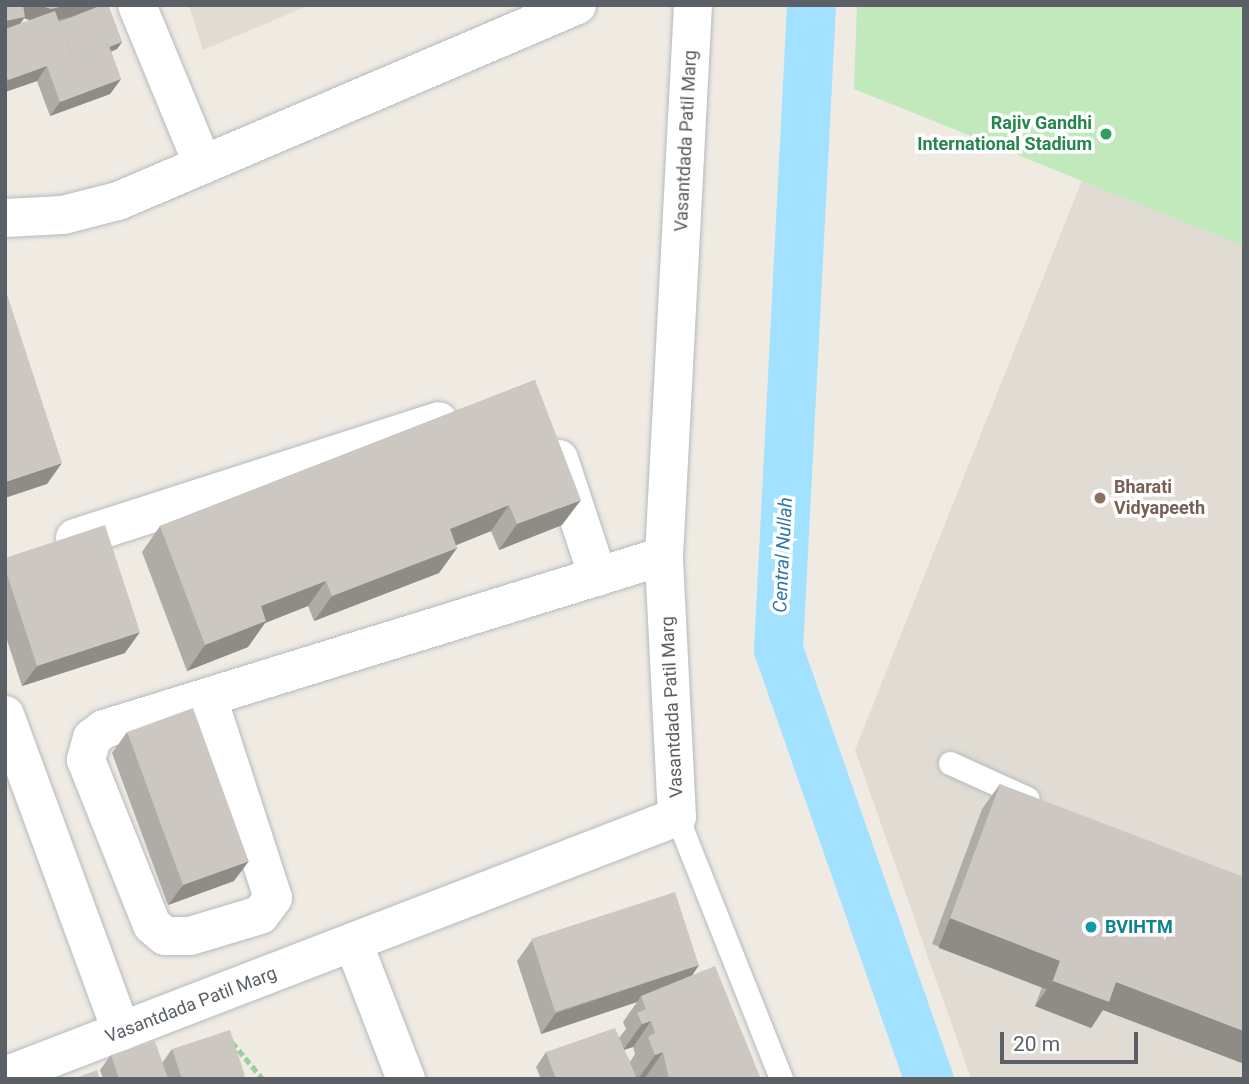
<!DOCTYPE html>
<html>
<head>
<meta charset="utf-8">
<style>
	body { margin:0 }
	#map { position:relative; width:1249px; height:1084px; overflow:hidden; background:#efebe2; font-family:Roboto,sans-serif }
	div>[style] { position:absolute }
	.education>* { inset:0; background:#e1dcd3 }
	.green>* { inset:0; background:#c1e9bc }
	.canal>* { height:49px; margin:-24.5px; padding:0 24.5px; transform-origin:24.5px; border-radius:24.5px; background:#a2e1ff }
	.path>* { height:4.5px; margin-top:-2.25px; transform-origin:0; background:repeating-linear-gradient(90deg,#96d0a0 0 7px,transparent 0 10.5px) }
	.roads { filter:drop-shadow(0 0 2px #b5babe) drop-shadow(0 0 2px #b5babe) }
	.lane>* { height:23px; margin:-11.5px; padding:0 11.5px; transform-origin:11.5px; border-radius:11.5px; background:#fff }
	.street>* { height:38px; margin:-19px; padding:0 19px; transform-origin:19px; border-radius:19px; background:#fff }
	.secondary>* { height:38px; margin:-19px; padding:0 19px; transform-origin:19px; border-radius:19px; background:#fff }
	.wall>* { inset:0; background:#afaba6 }
	.shaded-wall>* { inset:0; background:#8f8b87; transform-origin:0 0 }
	.building>* { inset:0; background:#ccc7c1; transform-origin:0 0 }
	.dots>* { width:19px; height:19px; translate:-50% -50%; box-sizing:border-box; border:4px solid #fff; border-radius:50% }
	span { translate:-50% -50%; white-space:nowrap; text-align:center; line-height:1.15; -webkit-text-stroke:7px #fff; paint-order:stroke }
	.leisure-label { font-size:18px; color:#27864d; font-weight:700 }
	.right { translate:-100% -50%; text-align:right }
	.street-label { font-size:18px; color:#5a6065 }
	.education-label { font-size:18px; color:#785e54; font-weight:700 }
	.left { translate:0 -50%; text-align:left }
	.culture-label { font-size:18px; color:#0d838f; font-weight:700 }
	.water-label { font-size:19px; color:#3079a9; font-style:italic }
	.frame { position:absolute; inset:0; border:7px solid #5a6065; pointer-events:none }
	.scale { position:absolute; left:1000px; top:1032px; width:138px; height:32px; box-sizing:border-box; border:4px solid #5a6065; border-top:0; padding-left:9px; font-size:21px; line-height:24px; white-space:nowrap; color:#5a6065; -webkit-text-stroke:5px #fff; paint-order:stroke }
</style>
</head>
<body>
<div id="map">
	<div class="education">
		<div style="clip-path:polygon(189px 5px,310px 5px,203px 50px)"></div>
		<div style="clip-path:polygon(1082px 180px,1244px 246px,1244px 1079px,971px 1079px,855px 750px)"></div>
	</div>
	<div class="green">
		<div style="clip-path:polygon(857px 5px,1244px 5px,1244px 246px,854px 89px)"></div>
	</div>
	<div class="canal">
		<div style="left:811px;top:5px;width:645px;rotate:92.93deg"></div>
		<div style="left:778px;top:649px;width:456px;rotate:70.7deg"></div>
	</div>
	<div class="path">
		<div style="left:232px;top:1042px;width:48px;rotate:50deg"></div>
	</div>
	<div class="roads">
		<div class="lane">
			<div style="left:950px;top:763px;width:85px;rotate:24.4deg"></div>
			<div style="left:677px;top:817px;width:282px;rotate:68.3deg"></div>
		</div>
		<div class="street">
			<div style="left:137px;top:5px;width:173px;rotate:67.6deg"></div>
			<div style="left:559px;top:459px;width:124px;rotate:71.7deg"></div>
			<div style="left:75px;top:538px;width:382px;rotate:-17.8deg"></div>
			<div style="left:208px;top:698px;width:210px;rotate:72deg"></div>
			<div style="left:273px;top:898px;width:21px;rotate:127deg"></div>
			<div style="left:260px;top:915px;width:73px;rotate:163.3deg"></div>
			<div style="left:190px;top:936px;width:25px;rotate:180deg"></div>
			<div style="left:165px;top:936px;width:17px;rotate:-140deg"></div>
			<div style="left:152px;top:925px;width:178px;rotate:-111.8deg"></div>
			<div style="left:86px;top:760px;width:23px;rotate:-75deg"></div>
			<div style="left:92px;top:738px;width:15px;rotate:-37deg"></div>
			<div style="left:104px;top:729px;width:586px;rotate:-17.17deg"></div>
			<div style="left:5px;top:715px;width:337px;rotate:69.8deg"></div>
		</div>
		<div class="secondary">
			<div style="left:5px;top:218px;width:58px;rotate:-3deg"></div>
			<div style="left:63px;top:215px;width:57px;rotate:-14.3deg"></div>
			<div style="left:118px;top:201px;width:499px;rotate:-23.1deg"></div>
			<div style="left:353px;top:942px;width:147px;rotate:68.9deg"></div>
			<div style="left:5px;top:1076px;width:720px;rotate:-21.08deg"></div>
			<div style="left:677px;top:817px;width:261px;rotate:-92.9deg"></div>
			<div style="left:664px;top:556px;width:552px;rotate:-86.99deg"></div>
		</div>
	</div>
	<div class="wall">
		<div style="clip-path:polygon(evenodd,5px 5px,108px 5px,122px 42px,117px 49px,111px 52px,121px 79px,110px 94px,50px 116px,37px 81px,5px 92px,5px 5px,24px 18px,30px 20px,20px 24px,24px 18px)"></div>
		<div style="clip-path:polygon(535px 380px,562px 525px,499px 550px,491px 531px,456px 545px,457px 548px,439px 573px,314px 621px,308px 606px,265px 623px,248px 647px,187px 671px,142px 552px,160px 526px)"></div>
		<div style="clip-path:polygon(5px 558px,125px 653px,22px 686px,5px 634px)"></div>
		<div style="clip-path:polygon(127px 732px,234px 881px,168px 905px,112px 753px)"></div>
		<div style="clip-path:polygon(1000px 784px,1242px 1063px,1103px 1010px,1091px 1028px,1035px 1006px,1042px 987px,932px 944px,982px 809px)"></div>
		<div style="clip-path:polygon(evenodd,532px 940px,699px 965px,692px 975px,761px 1079px,541px 1079px,536px 1067px,546px 1052px,619px 1038px,626px 1029px,623px 1022px,637px 1002px,541px 1034px,517px 961px,532px 940px,633px 1047px,635px 1054px,630px 1062px,624px 1050px,633px 1047px)"></div>
		<div style="clip-path:polygon(172px 1049px,243px 1079px,103px 1079px,100px 1070px,111px 1055px,162px 1063px)"></div>
	</div>
	<div class="shaded-wall">
		<div style="clip-path:polygon(21px 5px,103px 5px,98px 11px,40px 24px,24px 18px,15px 32px,5px 34px,5px 21px)"></div>
		<div style="clip-path:polygon(122px 42px,117px 49px,63px 69px,69px 61px)"></div>
		<div style="clip-path:polygon(47px 66px,37px 81px,5px 92px,5px 85px,8px 80px)"></div>
		<div style="clip-path:polygon(121px 79px,110px 94px,50px 116px,60px 102px)"></div>
		<div style="clip-path:polygon(62px 463px,47px 484px,5px 498px,5px 482px)"></div>
		<div style="clip-path:polygon(581px 500px,562px 525px,499px 550px,517px 524px)"></div>
		<div style="clip-path:polygon(509px 505px,491px 531px,432px 555px,450px 529px)"></div>
		<div style="clip-path:polygon(457px 548px,439px 573px,314px 621px,332px 596px)"></div>
		<div style="clip-path:polygon(326px 581px,308px 606px,265px 623px,248px 647px,187px 671px,205px 645px,261px 606px)"></div>
		<div style="clip-path:polygon(140px 632px,125px 653px,22px 686px,37px 666px)"></div>
		<div style="clip-path:polygon(249px 861px,234px 881px,168px 905px,183px 885px)"></div>
		<div style="left:950px;top:918px;width:118px;height:32px;rotate:21deg"></div>
		<div style="clip-path:polygon(699px 965px,685px 986px,641px 996px,637px 1002px,541px 1034px,556px 1013px)"></div>
		<div style="clip-path:polygon(1053px 981px,1116px 982px,1244px 1031px,1244px 1061px,1242px 1063px,1103px 1010px,1091px 1028px,1035px 1006px)"></div>
		<div style="clip-path:polygon(651px 1021px,633px 1047px,623px 1050px,642px 1024px)"></div>
		<div style="clip-path:polygon(663px 1052px,645px 1078px,638px 1079px,655px 1055px)"></div>
	</div>
	<div class="building">
		<div style="clip-path:polygon(5px 5px,23px 5px,25px 17px,5px 21px)"></div>
		<div style="clip-path:polygon(39px 5px,69px 5px,51px 9px)"></div>
		<div style="clip-path:polygon(102px 5px,108px 5px,122px 42px,109px 47px,108px 43px,72px 57px,59px 22px)"></div>
		<div style="clip-path:polygon(55px 11px,72px 57px,108px 43px,121px 79px,60px 102px,47px 66px,8px 80px,5px 72px,5px 29px)"></div>
		<div style="clip-path:polygon(5px 288px,62px 463px,5px 482px)"></div>
		<div style="clip-path:polygon(535px 380px,581px 500px,517px 524px,509px 505px,450px 529px,457px 548px,332px 596px,326px 581px,261px 606px,266px 621px,205px 645px,160px 526px)"></div>
		<div style="clip-path:polygon(105px 525px,140px 632px,37px 666px,5px 568px,5px 558px)"></div>
		<div style="left:193px;top:708px;width:163px;height:70px;rotate:70deg"></div>
		<div style="clip-path:polygon(1000px 784px,1244px 877px,1244px 1031px,1116px 982px,1109px 1002px,1053px 981px,1060px 961px,950px 918px)"></div>
		<div style="left:675px;top:892px;width:77px;height:151px;rotate:72deg"></div>
		<div style="clip-path:polygon(715px 966px,761px 1079px,669px 1079px,663px 1052px,655px 1055px,648px 1037px,655px 1033px,651px 1021px,642px 1024px,637px 1013px,646px 1009px,641px 996px)"></div>
		<div style="clip-path:polygon(615px 1028px,637px 1079px,556px 1079px,546px 1052px)"></div>
		<div style="clip-path:polygon(230px 1030px,245px 1076px,238px 1079px,182px 1079px,172px 1049px)"></div>
		<div style="clip-path:polygon(155px 1041px,168px 1079px,119px 1079px,111px 1055px)"></div>
		<div style="clip-path:polygon(97px 1070px,100px 1079px,73px 1079px)"></div>
	</div>
	<div class="dots">
		<div style="left:1106px;top:134px;background:#2e9e5b"></div>
		<div style="left:1100px;top:498px;background:#8d6e63"></div>
		<div style="left:1091px;top:927px;background:#0f9aa8"></div>
	</div>
	<div class="leisure-label">
		<span class="right" style="left:1092px;top:134px">Rajiv Gandhi<br>International Stadium</span>
	</div>
	<div class="street-label">
		<span style="left:686px;top:141px;rotate:-87deg">Vasantdada Patil Marg</span>
		<span style="left:672px;top:707px;rotate:-93deg">Vasantdada Patil Marg</span>
		<span style="left:191px;top:1005px;rotate:-21deg">Vasantdada Patil Marg</span>
	</div>
	<div class="education-label">
		<span class="left" style="left:1114px;top:498px">Bharati<br>Vidyapeeth</span>
	</div>
	<div class="culture-label">
		<span class="left" style="left:1105px;top:927px">BVIHTM</span>
	</div>
	<div class="water-label">
		<span style="left:783px;top:555px;rotate:-87deg">Central Nullah</span>
	</div>
	<div class="frame"></div>
	<div class="scale">20 m</div>
</div>
</body>
</html>
